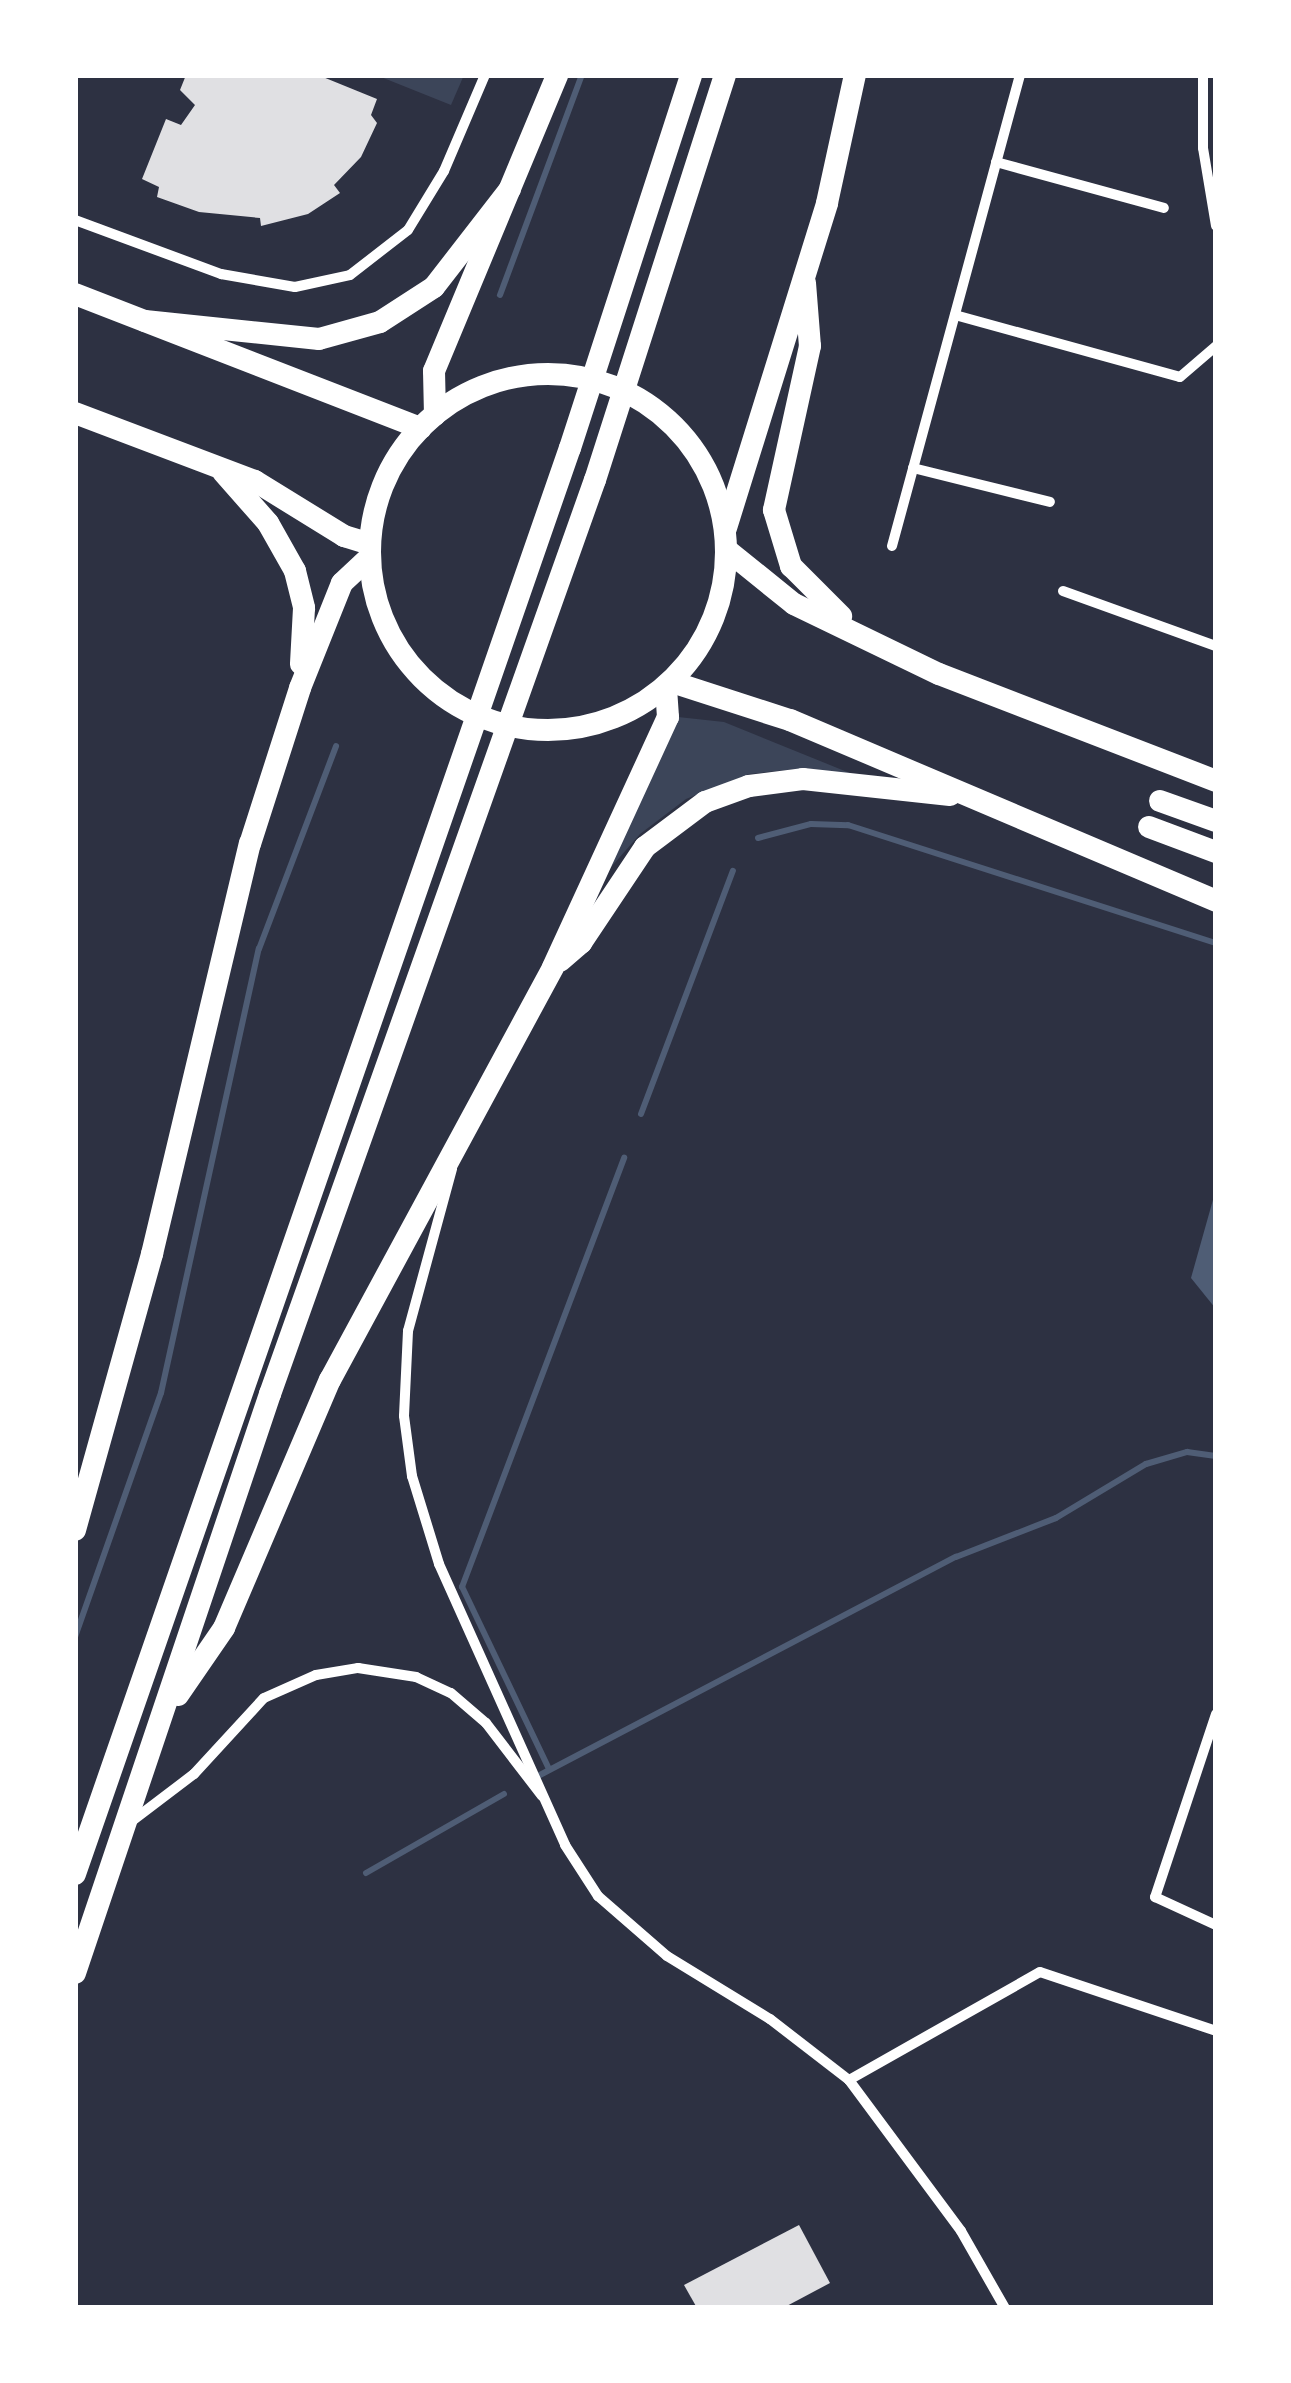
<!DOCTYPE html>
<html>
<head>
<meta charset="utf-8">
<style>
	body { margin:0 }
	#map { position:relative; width:1291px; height:2383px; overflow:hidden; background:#2d3142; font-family:"Titillium Web",sans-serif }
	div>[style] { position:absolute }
	.green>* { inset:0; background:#3c4559 }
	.water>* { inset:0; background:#4f5d75 }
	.stream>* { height:6px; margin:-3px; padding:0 3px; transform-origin:3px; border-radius:3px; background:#4f5d75 }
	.building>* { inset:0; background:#e0e0e3 }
	.minor>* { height:10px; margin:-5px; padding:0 5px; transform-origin:5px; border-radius:5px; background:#fff }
	.motorway>* { height:22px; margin:-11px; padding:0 11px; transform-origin:11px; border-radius:11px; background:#fff }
	.motorway>.ring { margin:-11px; padding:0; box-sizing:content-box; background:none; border:22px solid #fff; border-radius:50% }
	span { translate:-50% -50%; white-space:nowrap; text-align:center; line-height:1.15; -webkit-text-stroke:10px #fff; paint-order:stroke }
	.frame { position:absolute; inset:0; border:78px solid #fff; pointer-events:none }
</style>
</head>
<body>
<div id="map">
	<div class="green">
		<div style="clip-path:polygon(376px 75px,464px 75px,451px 105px)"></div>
		<div style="clip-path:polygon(678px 717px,724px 722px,862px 778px,796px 769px,749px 774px,686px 799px,640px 834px,599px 881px)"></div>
	</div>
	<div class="water">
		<div style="clip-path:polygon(1216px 1189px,1216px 1309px,1191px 1278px)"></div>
	</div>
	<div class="stream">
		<div style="left:500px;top:295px;width:235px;rotate:-69.6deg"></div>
		<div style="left:758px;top:838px;width:55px;rotate:-14.8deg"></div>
		<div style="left:811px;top:824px;width:37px;rotate:2deg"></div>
		<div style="left:848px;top:825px;width:386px;rotate:17.8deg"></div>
		<div style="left:641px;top:1114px;width:260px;rotate:-69.3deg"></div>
		<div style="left:75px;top:1637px;width:259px;rotate:-70.6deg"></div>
		<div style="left:161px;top:1393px;width:455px;rotate:-77.6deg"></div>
		<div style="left:259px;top:949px;width:217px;rotate:-69.2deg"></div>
		<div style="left:549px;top:1769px;width:202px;rotate:-115.5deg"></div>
		<div style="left:462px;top:1587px;width:459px;rotate:-69.3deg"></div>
		<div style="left:538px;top:1776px;width:472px;rotate:-27.7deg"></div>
		<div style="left:956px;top:1557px;width:107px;rotate:-21.3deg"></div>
		<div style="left:1056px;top:1518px;width:105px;rotate:-31deg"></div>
		<div style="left:1146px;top:1464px;width:43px;rotate:-16.3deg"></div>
		<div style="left:1187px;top:1452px;width:29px;rotate:8deg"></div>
		<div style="left:366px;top:1873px;width:159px;rotate:-29.8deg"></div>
	</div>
	<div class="building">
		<div style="clip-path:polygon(186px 75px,318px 75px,377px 99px,371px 115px,377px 123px,361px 157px,334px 185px,340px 193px,308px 214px,261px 226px,260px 218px,199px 212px,157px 197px,159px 187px,142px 179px,166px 119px,181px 125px,195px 105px,180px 90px)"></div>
		<div style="clip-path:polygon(799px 2225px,830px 2283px,783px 2308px,697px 2308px,684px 2285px)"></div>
	</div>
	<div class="minor">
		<div style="left:1203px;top:75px;width:73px;rotate:90deg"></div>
		<div style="left:1203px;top:148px;width:79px;rotate:80.5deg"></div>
		<div style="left:996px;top:162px;width:174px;rotate:15.3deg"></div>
		<div style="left:75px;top:220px;width:156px;rotate:20.3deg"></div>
		<div style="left:221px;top:274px;width:75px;rotate:10deg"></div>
		<div style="left:295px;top:287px;width:56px;rotate:-12.3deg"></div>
		<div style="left:350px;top:275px;width:73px;rotate:-37.8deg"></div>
		<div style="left:408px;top:230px;width:69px;rotate:-58.6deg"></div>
		<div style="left:444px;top:171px;width:104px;rotate:-66.9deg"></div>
		<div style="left:955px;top:315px;width:233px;rotate:15.4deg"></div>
		<div style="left:1180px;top:377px;width:48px;rotate:-40.7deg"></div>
		<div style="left:913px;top:468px;width:141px;rotate:13.9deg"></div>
		<div style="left:892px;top:546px;width:488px;rotate:-74.8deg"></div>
		<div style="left:1063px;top:591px;width:163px;rotate:19.8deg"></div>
		<div style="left:452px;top:1169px;width:168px;rotate:105.2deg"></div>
		<div style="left:408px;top:1331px;width:85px;rotate:92.7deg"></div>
		<div style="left:404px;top:1416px;width:61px;rotate:82.4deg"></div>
		<div style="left:412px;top:1476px;width:92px;rotate:72.9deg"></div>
		<div style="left:439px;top:1564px;width:308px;rotate:65.8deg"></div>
		<div style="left:565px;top:1845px;width:61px;rotate:57.1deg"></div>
		<div style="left:598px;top:1896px;width:91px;rotate:41deg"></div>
		<div style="left:667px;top:1956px;width:121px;rotate:31.5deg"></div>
		<div style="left:770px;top:2019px;width:100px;rotate:37.7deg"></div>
		<div style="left:849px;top:2080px;width:188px;rotate:53.4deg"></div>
		<div style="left:961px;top:2231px;width:89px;rotate:60.3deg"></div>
		<div style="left:1216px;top:1714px;width:193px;rotate:108.4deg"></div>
		<div style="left:1155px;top:1897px;width:67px;rotate:24.7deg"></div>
		<div style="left:132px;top:1821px;width:78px;rotate:-37.2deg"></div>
		<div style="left:194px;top:1774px;width:103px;rotate:-47.4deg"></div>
		<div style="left:264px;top:1698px;width:57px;rotate:-23.9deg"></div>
		<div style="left:316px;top:1675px;width:43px;rotate:-9.5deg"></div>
		<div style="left:358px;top:1668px;width:59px;rotate:8.8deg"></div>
		<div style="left:416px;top:1677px;width:38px;rotate:25deg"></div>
		<div style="left:451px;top:1693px;width:46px;rotate:40.6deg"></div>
		<div style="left:486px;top:1723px;width:92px;rotate:52.5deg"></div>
		<div style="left:849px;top:2080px;width:219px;rotate:-29.5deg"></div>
		<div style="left:1040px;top:1972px;width:186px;rotate:18.5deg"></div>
	</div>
	<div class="motorway">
		<div style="left:805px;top:283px;width:63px;rotate:85.5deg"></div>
		<div style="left:810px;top:346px;width:168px;rotate:102.4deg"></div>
		<div style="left:774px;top:510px;width:59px;rotate:73.1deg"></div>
		<div style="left:791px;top:566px;width:71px;rotate:45deg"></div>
		<div style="left:75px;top:294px;width:371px;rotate:21.2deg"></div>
		<div style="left:145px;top:321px;width:175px;rotate:5.9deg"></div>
		<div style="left:319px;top:339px;width:63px;rotate:-15.6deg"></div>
		<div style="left:380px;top:322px;width:64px;rotate:-32.9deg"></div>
		<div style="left:434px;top:287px;width:124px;rotate:-52.2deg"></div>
		<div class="ring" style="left:370px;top:374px;width:334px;height:334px"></div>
		<div style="left:75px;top:413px;width:192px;rotate:20.7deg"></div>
		<div style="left:255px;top:481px;width:105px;rotate:31.7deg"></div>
		<div style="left:344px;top:536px;width:27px;rotate:17deg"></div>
		<div style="left:435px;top:415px;width:44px;rotate:-91.3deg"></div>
		<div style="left:434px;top:371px;width:321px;rotate:-67.4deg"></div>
		<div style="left:223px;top:472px;width:68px;rotate:48.6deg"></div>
		<div style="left:268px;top:523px;width:55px;rotate:60.6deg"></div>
		<div style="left:295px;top:571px;width:38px;rotate:76deg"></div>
		<div style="left:304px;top:608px;width:56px;rotate:93.1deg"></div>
		<div style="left:726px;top:528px;width:340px;rotate:-72.7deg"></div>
		<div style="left:827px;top:203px;width:131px;rotate:-77.7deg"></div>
		<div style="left:727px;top:550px;width:86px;rotate:38.9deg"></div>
		<div style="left:794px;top:604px;width:161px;rotate:25.8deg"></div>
		<div style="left:939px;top:674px;width:297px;rotate:21.1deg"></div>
		<div style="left:672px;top:682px;width:124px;rotate:17.9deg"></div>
		<div style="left:790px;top:720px;width:463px;rotate:23deg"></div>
		<div style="left:1160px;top:801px;width:59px;rotate:19.7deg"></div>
		<div style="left:1149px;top:827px;width:72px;rotate:20.5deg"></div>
		<div style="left:560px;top:961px;width:28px;rotate:-41deg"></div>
		<div style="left:581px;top:943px;width:115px;rotate:-56.3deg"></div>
		<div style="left:645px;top:847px;width:75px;rotate:-36.9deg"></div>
		<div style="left:705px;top:802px;width:47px;rotate:-20deg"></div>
		<div style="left:749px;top:786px;width:54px;rotate:-7.4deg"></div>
		<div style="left:803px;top:779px;width:148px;rotate:6.2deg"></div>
		<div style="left:75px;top:1530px;width:287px;rotate:-74.4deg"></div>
		<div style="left:152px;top:1254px;width:422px;rotate:-76.6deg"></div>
		<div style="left:250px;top:844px;width:164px;rotate:-72.2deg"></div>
		<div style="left:300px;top:688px;width:113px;rotate:-68.2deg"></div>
		<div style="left:342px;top:583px;width:38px;rotate:-43deg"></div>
		<div style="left:178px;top:1695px;width:81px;rotate:-55.5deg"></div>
		<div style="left:224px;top:1628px;width:270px;rotate:-66.9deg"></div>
		<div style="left:330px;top:1380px;width:469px;rotate:-61.6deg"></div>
		<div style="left:553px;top:967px;width:275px;rotate:-65.3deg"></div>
		<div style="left:668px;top:717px;width:30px;rotate:-94deg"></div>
		<div style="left:75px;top:1874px;width:1509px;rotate:-70.86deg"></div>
		<div style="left:570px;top:448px;width:392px;rotate:-72deg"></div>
		<div style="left:75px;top:1973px;width:611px;rotate:-71.39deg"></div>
		<div style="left:270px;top:1394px;width:970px;rotate:-70.43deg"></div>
		<div style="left:595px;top:480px;width:425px;rotate:-72.2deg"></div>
	</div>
	<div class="frame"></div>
</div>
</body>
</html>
